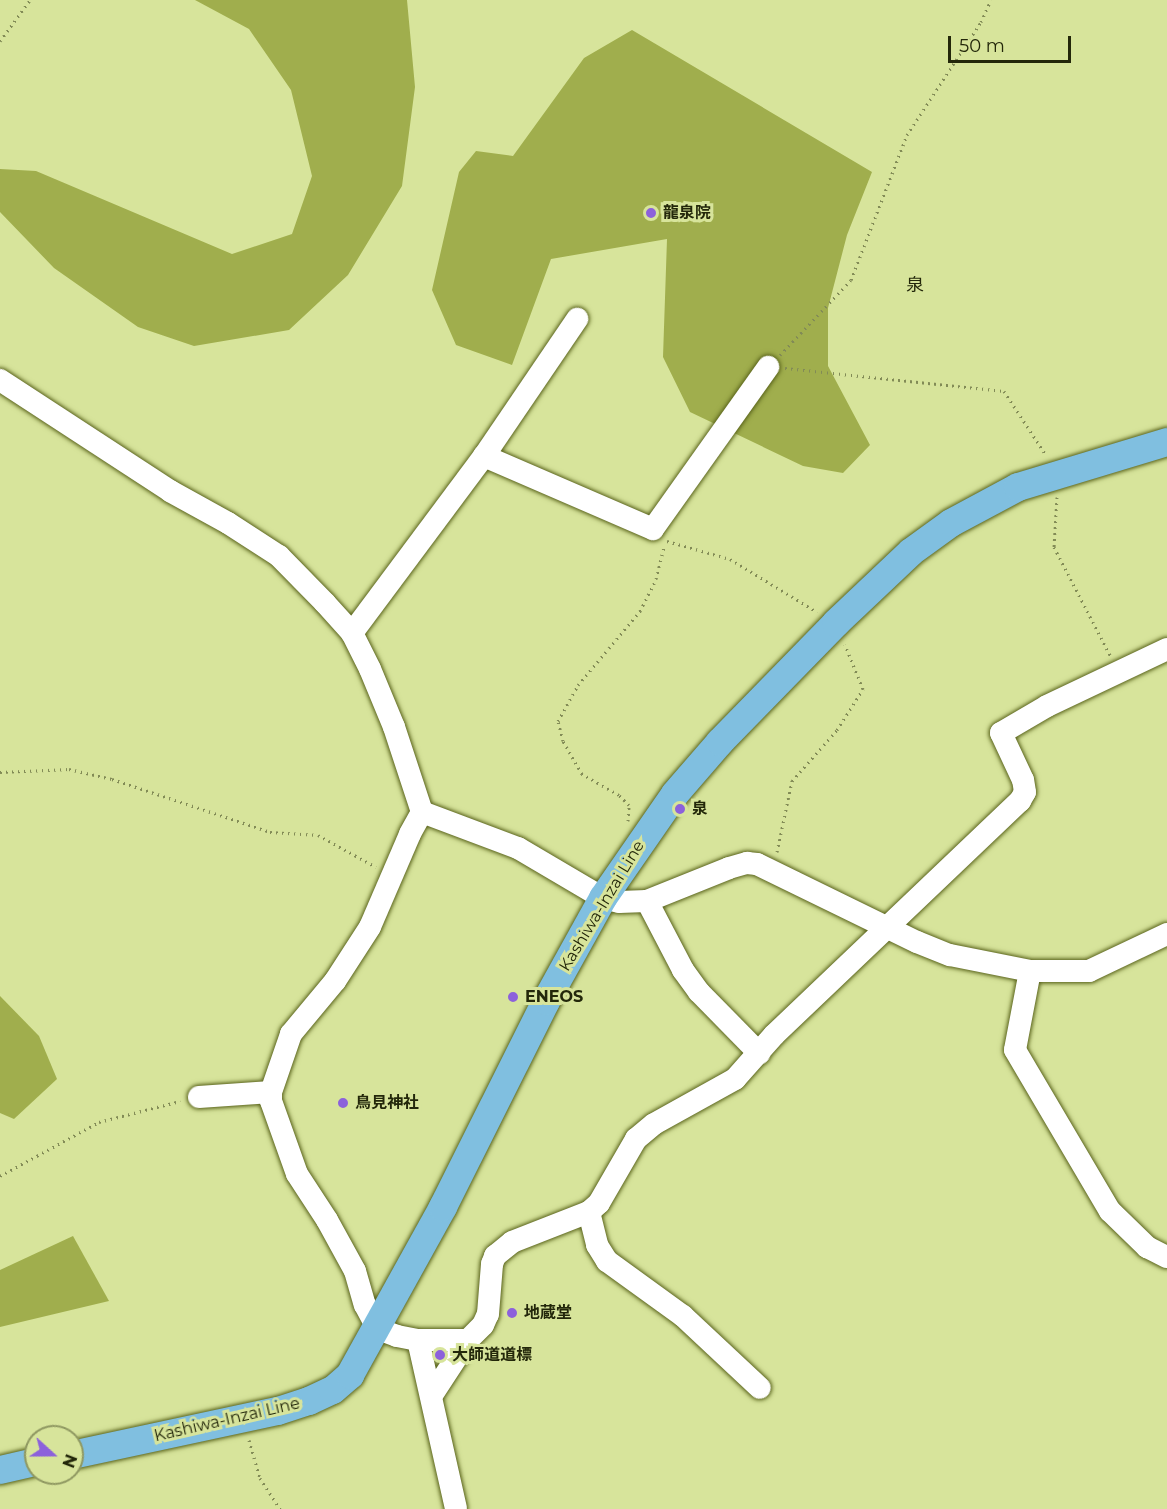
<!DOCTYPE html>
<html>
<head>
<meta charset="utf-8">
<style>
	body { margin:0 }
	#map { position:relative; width:1167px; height:1509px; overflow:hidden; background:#d7e49b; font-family:Montserrat,"Noto Sans JP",sans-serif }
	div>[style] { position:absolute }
	.forest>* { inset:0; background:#a0ae4d }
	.path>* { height:3px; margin-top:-1.5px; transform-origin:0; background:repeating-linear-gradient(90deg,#828b56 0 1.5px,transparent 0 6px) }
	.roads { filter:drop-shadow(0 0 2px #5a641c) drop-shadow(0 0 2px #5a641c) }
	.minor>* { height:22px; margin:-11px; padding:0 11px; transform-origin:11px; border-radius:11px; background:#fff }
	.major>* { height:28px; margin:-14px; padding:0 14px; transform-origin:14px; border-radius:14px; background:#80bfe0 }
	.dots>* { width:16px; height:16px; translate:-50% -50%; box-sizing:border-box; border:3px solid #d7e49b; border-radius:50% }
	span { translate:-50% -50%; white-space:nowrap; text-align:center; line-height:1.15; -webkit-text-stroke:6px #d7e49b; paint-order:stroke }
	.poi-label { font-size:16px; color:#23270a; font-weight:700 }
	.left { translate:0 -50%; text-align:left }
	.street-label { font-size:16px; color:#23270a }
	.neighbourhood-label { font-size:18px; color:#23270a }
	.north { position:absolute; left:24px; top:1425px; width:60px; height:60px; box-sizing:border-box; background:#d7e49b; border:2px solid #8f9861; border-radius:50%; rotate:111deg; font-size:16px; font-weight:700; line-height:24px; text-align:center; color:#23270a }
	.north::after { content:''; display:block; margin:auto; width:21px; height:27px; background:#8c61db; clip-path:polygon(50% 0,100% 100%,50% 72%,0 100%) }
	.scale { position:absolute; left:948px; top:36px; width:123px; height:27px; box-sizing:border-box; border:3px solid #23270a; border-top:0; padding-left:8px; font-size:18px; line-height:21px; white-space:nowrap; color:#23270a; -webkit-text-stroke:4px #d7e49b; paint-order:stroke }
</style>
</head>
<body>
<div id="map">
	<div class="forest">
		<div style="clip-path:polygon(195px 0,407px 0,415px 87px,402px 186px,348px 275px,289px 330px,194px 346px,138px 327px,54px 268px,0 212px,0 169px,36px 171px,232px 254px,292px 234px,312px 176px,291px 90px,249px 29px)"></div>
		<div style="clip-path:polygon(632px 30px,872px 172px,847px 235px,828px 308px,828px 366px,870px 445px,843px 473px,803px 466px,690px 412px,663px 357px,667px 239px,551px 259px,512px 365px,456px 345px,432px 290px,459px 172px,476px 151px,513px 156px,584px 58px)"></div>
		<div style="clip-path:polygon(0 996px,39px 1036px,57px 1079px,14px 1119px,0 1113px)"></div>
		<div style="clip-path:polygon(73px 1236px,109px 1301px,0 1327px,0 1270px)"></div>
	</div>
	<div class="path">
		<div style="left:0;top:41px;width:51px;rotate:-53.8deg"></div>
		<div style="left:780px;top:355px;width:103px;rotate:-46.6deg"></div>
		<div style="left:851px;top:280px;width:155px;rotate:-68.9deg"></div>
		<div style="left:907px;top:135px;width:135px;rotate:-56.8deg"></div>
		<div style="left:981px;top:22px;width:24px;rotate:-66deg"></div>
		<div style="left:785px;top:368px;width:220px;rotate:6deg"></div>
		<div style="left:1004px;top:391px;width:77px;rotate:56.7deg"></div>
		<div style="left:1057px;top:497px;width:50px;rotate:93.4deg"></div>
		<div style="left:1054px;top:547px;width:124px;rotate:62.6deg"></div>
		<div style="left:667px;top:541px;width:66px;rotate:15.9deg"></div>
		<div style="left:730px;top:559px;width:102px;rotate:31.3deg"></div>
		<div style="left:0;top:772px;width:69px;rotate:-2.5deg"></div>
		<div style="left:69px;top:769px;width:44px;rotate:13.1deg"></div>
		<div style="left:112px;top:779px;width:167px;rotate:18.5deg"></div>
		<div style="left:270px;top:832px;width:48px;rotate:3.6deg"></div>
		<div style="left:318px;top:835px;width:66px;rotate:28.9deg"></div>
		<div style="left:628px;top:821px;width:16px;rotate:-86deg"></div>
		<div style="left:629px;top:805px;width:14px;rotate:-135deg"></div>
		<div style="left:619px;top:795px;width:43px;rotate:-150.4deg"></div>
		<div style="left:582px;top:774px;width:38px;rotate:-120deg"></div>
		<div style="left:563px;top:741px;width:21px;rotate:-104deg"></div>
		<div style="left:558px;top:721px;width:41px;rotate:-60.9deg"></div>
		<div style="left:578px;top:685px;width:97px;rotate:-50deg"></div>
		<div style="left:640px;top:611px;width:36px;rotate:-63deg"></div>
		<div style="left:656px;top:579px;width:34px;rotate:-76deg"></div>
		<div style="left:777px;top:852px;width:73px;rotate:-78.1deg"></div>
		<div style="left:792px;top:781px;width:68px;rotate:-48.6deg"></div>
		<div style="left:837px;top:730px;width:49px;rotate:-57.6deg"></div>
		<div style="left:863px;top:689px;width:48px;rotate:-112.2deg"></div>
		<div style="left:0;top:1176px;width:113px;rotate:-28.6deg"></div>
		<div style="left:99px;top:1122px;width:84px;rotate:-14.5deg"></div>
		<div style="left:249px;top:1440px;width:40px;rotate:74deg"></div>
		<div style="left:260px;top:1478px;width:37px;rotate:57deg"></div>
	</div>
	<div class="roads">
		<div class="minor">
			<div style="left:0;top:380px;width:203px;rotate:33.1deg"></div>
			<div style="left:170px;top:491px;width:66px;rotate:28.9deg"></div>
			<div style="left:228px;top:523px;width:61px;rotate:32.9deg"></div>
			<div style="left:279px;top:556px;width:66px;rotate:45.6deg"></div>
			<div style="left:325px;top:603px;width:40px;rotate:48deg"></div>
			<div style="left:352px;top:633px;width:40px;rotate:63.4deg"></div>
			<div style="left:370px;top:669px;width:63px;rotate:67.5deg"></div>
			<div style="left:394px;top:727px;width:89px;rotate:71.8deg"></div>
			<div style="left:422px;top:812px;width:103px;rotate:20.6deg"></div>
			<div style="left:518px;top:848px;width:99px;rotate:30.5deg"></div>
			<div style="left:603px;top:898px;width:16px;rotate:14deg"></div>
			<div style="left:619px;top:902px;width:28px;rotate:-2deg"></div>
			<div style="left:647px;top:901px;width:88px;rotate:-21.9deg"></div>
			<div style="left:729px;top:868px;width:19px;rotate:-16deg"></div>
			<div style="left:747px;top:863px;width:10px;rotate:6deg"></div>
			<div style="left:757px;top:864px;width:178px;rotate:26deg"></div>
			<div style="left:917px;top:942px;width:35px;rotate:22deg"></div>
			<div style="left:950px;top:955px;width:82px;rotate:11.3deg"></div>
			<div style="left:1030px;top:971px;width:59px"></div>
			<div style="left:1089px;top:971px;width:86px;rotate:-25.4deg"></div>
			<div style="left:484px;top:456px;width:166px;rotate:-55.8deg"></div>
			<div style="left:352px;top:633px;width:221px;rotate:-53.3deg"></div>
			<div style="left:484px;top:456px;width:184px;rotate:23.4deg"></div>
			<div style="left:653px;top:529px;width:199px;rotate:-54.6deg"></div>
			<div style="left:422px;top:812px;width:25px;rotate:119deg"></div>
			<div style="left:410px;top:834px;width:101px;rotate:113.3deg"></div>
			<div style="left:370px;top:927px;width:64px;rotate:122.9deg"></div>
			<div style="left:335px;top:981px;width:69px;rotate:129.7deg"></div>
			<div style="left:291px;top:1034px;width:61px;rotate:109deg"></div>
			<div style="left:271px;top:1092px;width:9px;rotate:90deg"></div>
			<div style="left:271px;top:1101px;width:77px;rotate:70.4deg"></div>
			<div style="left:297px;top:1174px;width:55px;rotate:56.9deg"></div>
			<div style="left:327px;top:1220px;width:58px;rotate:61.2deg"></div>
			<div style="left:355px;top:1271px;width:35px;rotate:74deg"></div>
			<div style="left:365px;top:1305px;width:27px;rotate:62deg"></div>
			<div style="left:378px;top:1329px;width:20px;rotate:20deg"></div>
			<div style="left:397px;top:1336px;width:21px;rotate:11deg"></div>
			<div style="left:418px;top:1340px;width:50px"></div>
			<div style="left:647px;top:901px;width:78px;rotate:62.4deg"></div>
			<div style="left:683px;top:970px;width:27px;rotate:54deg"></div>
			<div style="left:699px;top:992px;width:86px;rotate:45.5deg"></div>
			<div style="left:1030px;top:971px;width:80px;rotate:100.8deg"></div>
			<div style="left:1015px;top:1050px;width:187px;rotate:59.5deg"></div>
			<div style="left:1110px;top:1211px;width:52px;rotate:44.2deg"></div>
			<div style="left:1147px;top:1247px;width:22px;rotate:27deg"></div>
			<div style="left:199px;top:1097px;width:72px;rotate:-4deg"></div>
			<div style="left:589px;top:1212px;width:34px;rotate:76deg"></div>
			<div style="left:597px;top:1245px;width:19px;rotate:58deg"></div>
			<div style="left:607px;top:1261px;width:94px;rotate:35.9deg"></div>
			<div style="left:683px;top:1316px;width:105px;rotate:43.1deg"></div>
			<div style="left:418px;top:1340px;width:173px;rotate:77.3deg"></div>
			<div style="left:432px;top:1395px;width:66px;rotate:-56.8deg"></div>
			<div style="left:468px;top:1340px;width:21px;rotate:-45deg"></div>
			<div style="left:483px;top:1325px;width:12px;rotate:-66deg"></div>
			<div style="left:488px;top:1314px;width:50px;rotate:-85.4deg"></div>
			<div style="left:492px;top:1264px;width:9px;rotate:-69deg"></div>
			<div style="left:495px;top:1256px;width:22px;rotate:-39deg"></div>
			<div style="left:512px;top:1242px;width:83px;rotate:-21.3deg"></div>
			<div style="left:589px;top:1212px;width:13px;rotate:-42deg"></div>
			<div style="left:599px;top:1203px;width:74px;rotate:-60deg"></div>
			<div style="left:636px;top:1139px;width:23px;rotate:-40deg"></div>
			<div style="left:654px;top:1124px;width:93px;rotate:-29.1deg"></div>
			<div style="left:735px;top:1079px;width:59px;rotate:-48.4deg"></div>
			<div style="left:774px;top:1035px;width:340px;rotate:-43.6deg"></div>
			<div style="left:1020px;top:801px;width:10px;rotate:-61deg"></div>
			<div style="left:1025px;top:792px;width:12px;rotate:-99deg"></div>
			<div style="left:1023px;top:780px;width:52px;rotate:-115.1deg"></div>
			<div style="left:1001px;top:733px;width:53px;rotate:-30.4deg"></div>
			<div style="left:1047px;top:706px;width:133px;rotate:-25.4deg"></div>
		</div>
		<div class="major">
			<div style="left:72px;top:1455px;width:211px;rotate:-12.1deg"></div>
			<div style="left:278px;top:1411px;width:33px;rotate:-18deg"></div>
			<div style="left:309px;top:1401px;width:26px;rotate:-25deg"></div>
			<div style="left:333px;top:1390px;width:23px;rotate:-41deg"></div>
			<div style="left:350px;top:1375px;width:192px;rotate:-61deg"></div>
			<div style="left:443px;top:1207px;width:230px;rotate:-63.4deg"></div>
			<div style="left:546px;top:1001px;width:118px;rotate:-61deg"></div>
			<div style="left:603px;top:898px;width:126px;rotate:-55.3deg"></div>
			<div style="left:675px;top:794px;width:69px;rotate:-49.1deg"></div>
			<div style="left:720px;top:742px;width:166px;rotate:-45.7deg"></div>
			<div style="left:836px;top:623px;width:103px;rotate:-43.4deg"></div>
			<div style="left:911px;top:552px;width:49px;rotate:-35.9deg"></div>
			<div style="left:951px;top:523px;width:76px;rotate:-28.2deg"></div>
			<div style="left:1018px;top:487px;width:156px;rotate:-16.8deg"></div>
			<div style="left:0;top:1470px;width:37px;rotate:-13deg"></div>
		</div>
	</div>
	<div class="dots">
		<div style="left:651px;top:213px;background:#8c61db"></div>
		<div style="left:680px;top:809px;background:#8c61db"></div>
		<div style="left:513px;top:997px;background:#8c61db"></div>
		<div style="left:343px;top:1103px;background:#8c61db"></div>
		<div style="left:512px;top:1313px;background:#8c61db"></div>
		<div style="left:440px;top:1355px;background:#8c61db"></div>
	</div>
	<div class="poi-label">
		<span class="left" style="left:663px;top:213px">龍泉院</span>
		<span class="left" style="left:692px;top:809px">泉</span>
		<span class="left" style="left:525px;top:997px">ENEOS</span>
		<span class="left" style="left:355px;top:1103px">鳥見神社</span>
		<span class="left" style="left:524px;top:1313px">地蔵堂</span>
		<span class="left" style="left:452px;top:1355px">大師道道標</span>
	</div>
	<div class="street-label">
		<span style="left:602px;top:906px;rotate:-59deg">Kashiwa-Inzai Line</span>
		<span style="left:227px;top:1420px;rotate:-13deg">Kashiwa-Inzai Line</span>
	</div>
	<div class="neighbourhood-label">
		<span style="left:915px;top:285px">泉</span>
	</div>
	<div class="north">N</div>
	<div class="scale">50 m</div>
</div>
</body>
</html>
